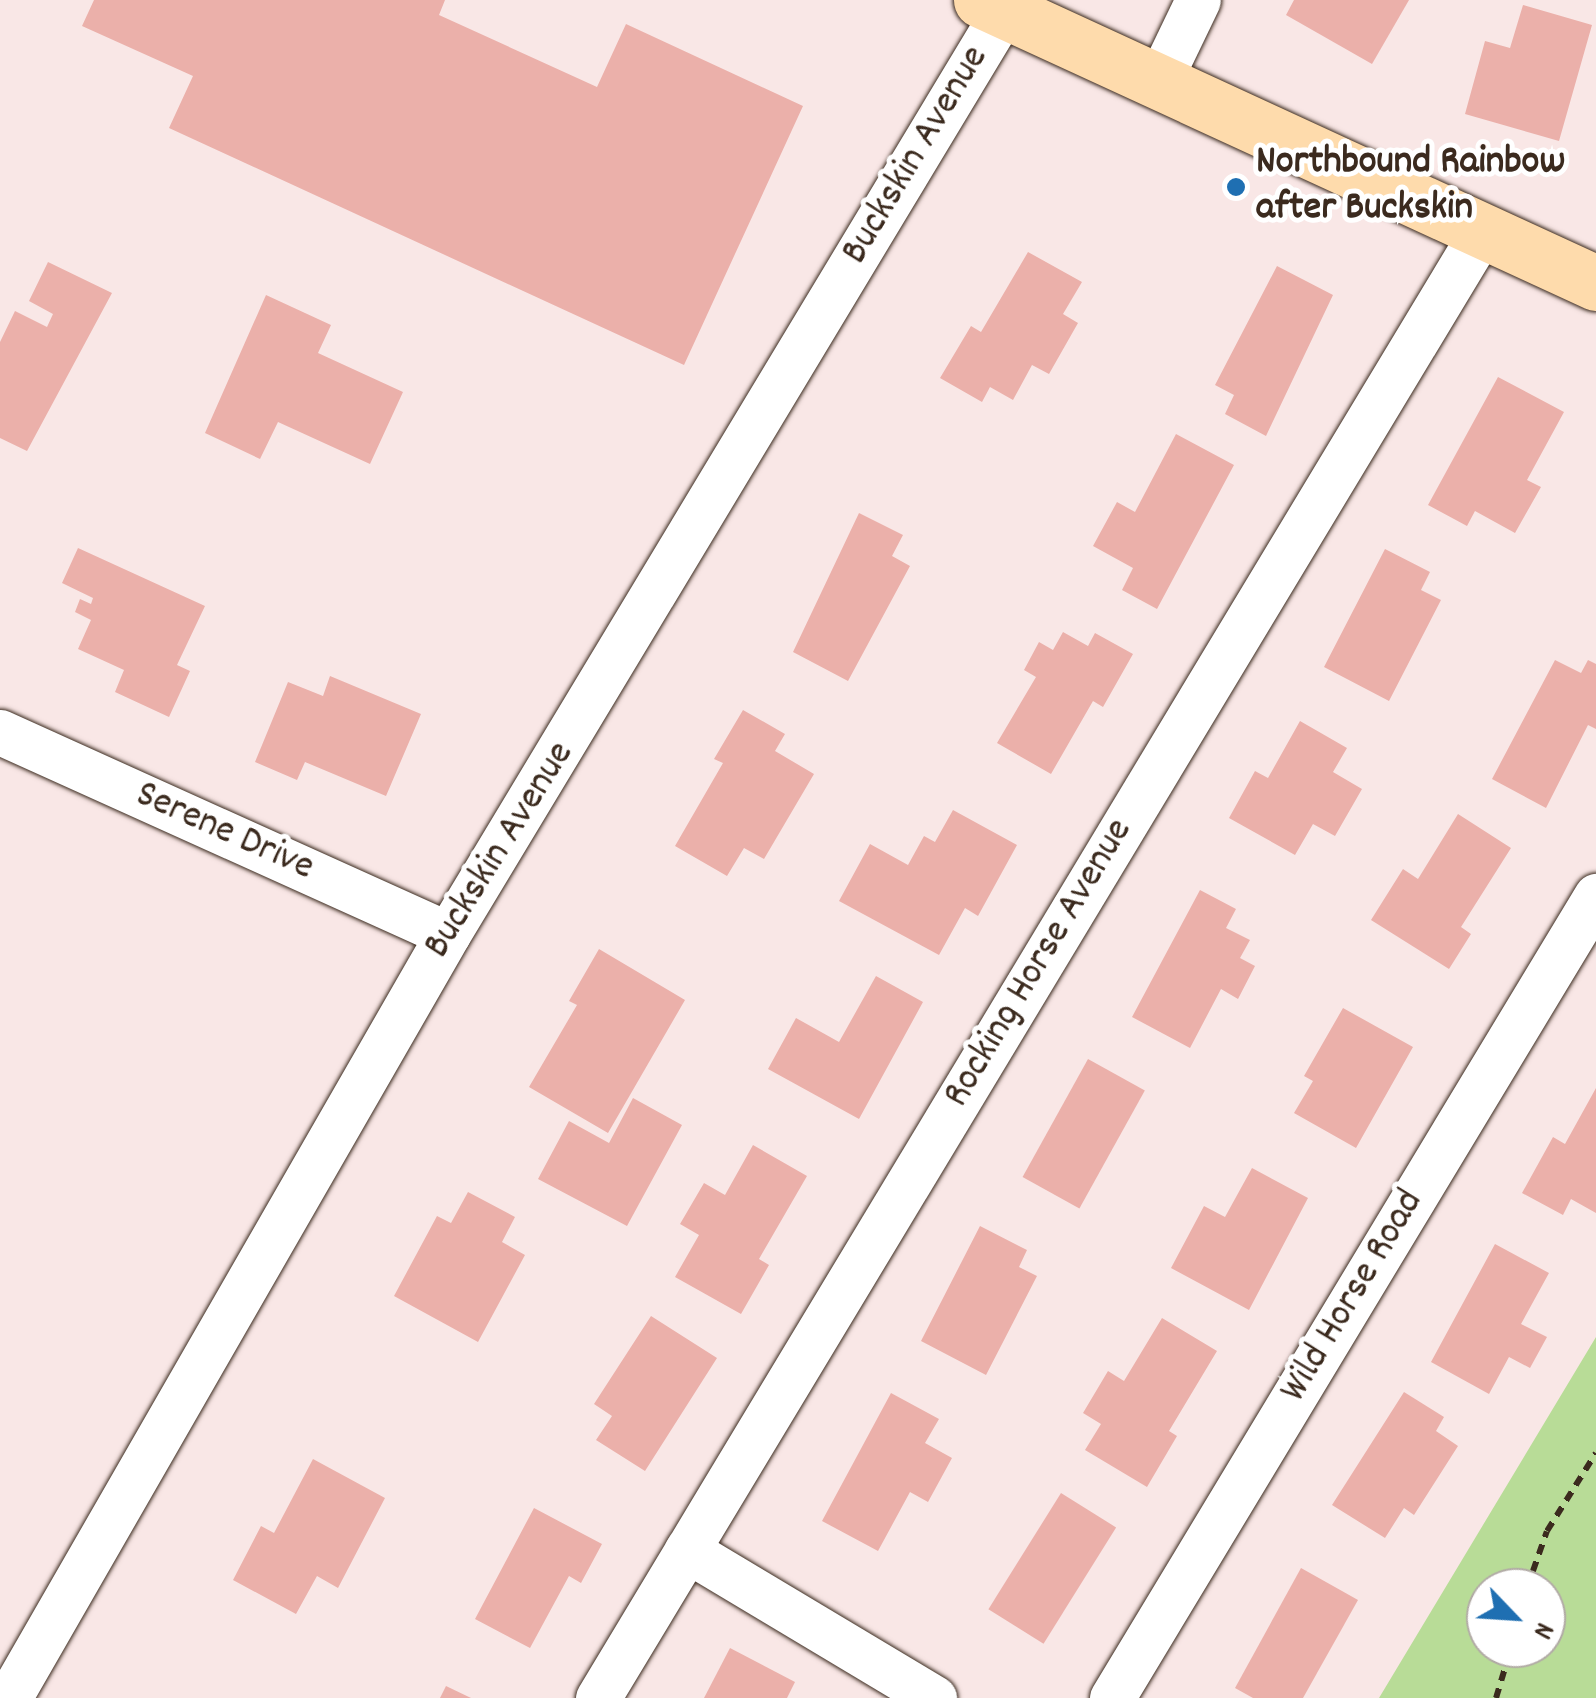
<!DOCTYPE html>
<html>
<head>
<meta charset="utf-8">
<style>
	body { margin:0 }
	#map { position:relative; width:1596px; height:1698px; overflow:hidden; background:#f9e7e6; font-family:Dekko,sans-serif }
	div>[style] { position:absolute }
	.green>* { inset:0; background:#b8dc97 }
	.building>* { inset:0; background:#ebb0aa; transform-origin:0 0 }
	.path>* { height:6px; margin-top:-3px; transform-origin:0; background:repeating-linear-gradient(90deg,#3b2a1e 0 10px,transparent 0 18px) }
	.roads { filter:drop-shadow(0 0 2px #3b2a1e) drop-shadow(0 0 2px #3b2a1e) }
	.street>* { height:45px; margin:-22.5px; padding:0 22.5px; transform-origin:22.5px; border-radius:22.5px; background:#fff }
	.primary>* { height:55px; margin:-27.5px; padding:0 27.5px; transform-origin:27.5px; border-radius:27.5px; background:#fedbac }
	.dots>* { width:28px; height:28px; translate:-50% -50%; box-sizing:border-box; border:5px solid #fff; border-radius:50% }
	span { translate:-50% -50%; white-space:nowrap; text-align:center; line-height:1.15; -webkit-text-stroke:10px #fff; paint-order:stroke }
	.street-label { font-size:40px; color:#3b2a1e }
	.poi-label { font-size:40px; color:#3b2a1e; font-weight:700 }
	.left { translate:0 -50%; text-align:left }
	.north { position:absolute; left:1466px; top:1568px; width:100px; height:100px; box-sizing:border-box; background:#fff; border:2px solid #b1aaa5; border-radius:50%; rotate:115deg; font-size:28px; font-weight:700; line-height:40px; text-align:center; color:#3b2a1e }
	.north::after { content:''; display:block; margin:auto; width:35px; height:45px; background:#1f6fb2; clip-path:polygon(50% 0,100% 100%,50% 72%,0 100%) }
</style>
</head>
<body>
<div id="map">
	<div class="green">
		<div style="clip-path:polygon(evenodd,1596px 1337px,1596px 1698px,1379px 1698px,1596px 1337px,1486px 1588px,1546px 1588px,1546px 1648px,1486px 1648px,1486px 1588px)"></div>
	</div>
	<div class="building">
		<div style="clip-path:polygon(94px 0,445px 0,439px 15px,597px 87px,626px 24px,803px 106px,684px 365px,169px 128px,193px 76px,82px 26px)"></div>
		<div style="clip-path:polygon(1294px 0,1409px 0,1372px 64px,1286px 15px)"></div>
		<div style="clip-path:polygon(1523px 5px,1592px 25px,1559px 141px,1465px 114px,1485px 41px,1510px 48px)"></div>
		<div style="clip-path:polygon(1028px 252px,1082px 282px,1063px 314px,1078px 323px,1049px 374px,1032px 365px,1013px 400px,990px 387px,982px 402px,940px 378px,971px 326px,981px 332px)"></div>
		<div style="clip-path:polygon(48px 262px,112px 293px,27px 451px,0 438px,0 342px,15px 311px,47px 327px,53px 314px,29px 301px)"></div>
		<div style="clip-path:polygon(1277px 266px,1333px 295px,1266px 436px,1225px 414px,1234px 395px,1215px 385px)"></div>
		<div style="clip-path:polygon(266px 295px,331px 325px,318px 353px,403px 392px,370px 464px,278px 422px,260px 459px,205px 433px)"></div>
		<div style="clip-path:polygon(1498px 377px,1564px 412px,1527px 480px,1541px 487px,1515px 533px,1475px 511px,1467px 526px,1428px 505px)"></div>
		<div style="clip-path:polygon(1176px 434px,1234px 465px,1157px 609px,1122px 590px,1133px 568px,1093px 546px,1117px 502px,1135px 512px)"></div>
		<div style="clip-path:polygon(859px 513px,903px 535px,892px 556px,910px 566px,848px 681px,793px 652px)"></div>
		<div style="clip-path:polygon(78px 548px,205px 606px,177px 665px,190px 671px,169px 717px,115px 692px,124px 670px,78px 649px,91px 620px,75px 612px,80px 599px,91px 604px,93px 598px,62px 583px)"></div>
		<div style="clip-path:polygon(1385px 549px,1430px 572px,1421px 590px,1441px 600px,1389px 701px,1324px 667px)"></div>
		<div style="clip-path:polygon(1063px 632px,1088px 646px,1095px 633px,1133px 654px,1103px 707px,1093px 701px,1051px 774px,997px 743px,1036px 677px,1024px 670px,1039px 642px,1053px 650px)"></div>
		<div style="clip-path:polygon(1555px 660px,1581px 673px,1588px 660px,1596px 664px,1596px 729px,1588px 725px,1546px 808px,1492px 779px)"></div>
		<div style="clip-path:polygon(330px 676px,421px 714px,386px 796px,305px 762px,297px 780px,255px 762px,288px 682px,323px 696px)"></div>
		<div style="clip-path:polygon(743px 710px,785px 734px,775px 751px,814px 774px,764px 859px,744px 848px,727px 876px,675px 846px,723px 763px,714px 759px)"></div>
		<div style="clip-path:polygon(1300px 721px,1347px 748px,1333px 772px,1362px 789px,1335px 836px,1313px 824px,1295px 855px,1229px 818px,1255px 771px,1268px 778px)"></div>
		<div style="clip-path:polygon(953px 810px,1017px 845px,978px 916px,965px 908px,939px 955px,839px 901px,870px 844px,908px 865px,924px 836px,935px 842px)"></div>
		<div style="clip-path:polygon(1458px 814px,1511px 848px,1461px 927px,1471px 934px,1449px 969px,1371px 920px,1403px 869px,1418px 879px)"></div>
		<div style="clip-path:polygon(1200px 890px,1236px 909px,1226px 928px,1250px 940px,1240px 958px,1255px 966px,1238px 999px,1221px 989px,1190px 1048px,1132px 1017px)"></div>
		<div style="clip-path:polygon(599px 949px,685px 1000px,608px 1133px,529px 1087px,577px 1005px,569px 1001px)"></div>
		<div style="clip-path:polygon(876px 976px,923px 1002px,859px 1119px,768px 1069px,796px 1018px,839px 1042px)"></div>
		<div style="clip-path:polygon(1343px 1008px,1413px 1047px,1356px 1148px,1294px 1113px,1313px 1081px,1304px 1076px)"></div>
		<div style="left:1088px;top:1059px;width:65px;height:135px;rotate:29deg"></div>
		<div style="clip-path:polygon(1596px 1088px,1596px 1213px,1571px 1199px,1563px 1215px,1522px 1193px,1553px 1137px,1565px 1144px)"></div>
		<div style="clip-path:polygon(633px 1098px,682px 1125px,627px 1226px,538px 1179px,569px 1121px,609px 1143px)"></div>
		<div style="clip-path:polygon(753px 1145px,807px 1176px,759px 1259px,769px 1265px,741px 1314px,675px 1277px,699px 1235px,680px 1224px,704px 1183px,725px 1195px)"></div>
		<div style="clip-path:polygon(1252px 1168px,1308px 1198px,1249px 1310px,1171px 1268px,1204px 1206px,1225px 1217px)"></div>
		<div style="clip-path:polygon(468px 1192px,515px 1217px,502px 1242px,525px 1255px,478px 1342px,394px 1296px,437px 1216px,451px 1223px)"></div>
		<div style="clip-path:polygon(980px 1226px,1027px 1250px,1019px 1267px,1037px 1276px,986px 1375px,921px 1341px)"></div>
		<div style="clip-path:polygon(1495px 1244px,1549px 1273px,1521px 1324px,1547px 1337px,1530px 1368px,1509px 1357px,1489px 1394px,1431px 1362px)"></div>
		<div style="clip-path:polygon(651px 1316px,717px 1358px,645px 1471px,596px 1440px,612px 1416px,594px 1404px)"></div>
		<div style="clip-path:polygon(1162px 1318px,1217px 1351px,1169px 1431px,1177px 1436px,1147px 1487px,1085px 1450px,1101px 1424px,1083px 1413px,1108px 1371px,1124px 1381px)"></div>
		<div style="clip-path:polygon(1404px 1392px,1444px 1417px,1436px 1431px,1458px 1446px,1414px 1515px,1404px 1508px,1385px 1538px,1332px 1505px)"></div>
		<div style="clip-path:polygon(891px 1393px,939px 1419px,925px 1443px,952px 1458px,928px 1502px,910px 1492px,878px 1551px,822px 1521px)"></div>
		<div style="clip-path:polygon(313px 1459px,385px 1498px,338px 1588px,317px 1576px,296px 1614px,233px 1580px,261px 1526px,274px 1533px)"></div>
		<div style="left:1061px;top:1493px;width:65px;height:137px;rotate:32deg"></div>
		<div style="clip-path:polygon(534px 1508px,602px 1544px,581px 1583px,569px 1576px,530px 1648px,475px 1619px)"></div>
		<div style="clip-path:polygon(1301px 1568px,1358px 1600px,1303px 1698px,1253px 1698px,1235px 1688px)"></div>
		<div style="clip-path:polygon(730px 1648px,795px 1682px,787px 1698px,704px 1698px)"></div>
		<div style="clip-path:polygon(446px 1686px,471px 1698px,440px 1698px)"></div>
	</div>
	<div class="path">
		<div style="left:1527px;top:1588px;width:60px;rotate:-70.7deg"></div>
		<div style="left:1547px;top:1531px;width:92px;rotate:-57.9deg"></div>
		<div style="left:1496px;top:1698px;width:52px;rotate:-73.3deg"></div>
	</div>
	<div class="roads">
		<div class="street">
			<div style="left:1158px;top:83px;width:92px;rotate:-64.3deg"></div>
			<div style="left:0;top:732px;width:491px;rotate:24.3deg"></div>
			<div style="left:687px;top:1550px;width:288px;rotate:30.9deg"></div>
			<div style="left:9px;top:1698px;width:881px;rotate:-60.12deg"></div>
			<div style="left:448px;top:934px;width:1078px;rotate:-58.94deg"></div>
			<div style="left:598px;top:1698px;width:1714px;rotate:-58.92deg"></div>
			<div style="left:1112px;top:1698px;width:937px;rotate:-58.89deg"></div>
		</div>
		<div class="primary">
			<div style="left:981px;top:0;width:677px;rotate:24.71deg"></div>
		</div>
	</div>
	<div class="dots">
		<div style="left:1236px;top:187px;background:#1f6fb2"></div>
	</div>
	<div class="street-label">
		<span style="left:917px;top:156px;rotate:-59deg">Buckskin Avenue</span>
		<span style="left:224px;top:833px;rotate:24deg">Serene Drive</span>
		<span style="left:501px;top:851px;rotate:-58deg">Buckskin Avenue</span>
		<span style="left:1040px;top:964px;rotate:-59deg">Rocking Horse Avenue</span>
		<span style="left:1354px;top:1297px;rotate:-59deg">Wild Horse Road</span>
	</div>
	<div class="poi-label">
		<span class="left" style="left:1256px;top:187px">Northbound Rainbow<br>after Buckskin</span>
	</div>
	<div class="north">N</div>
</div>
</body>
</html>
